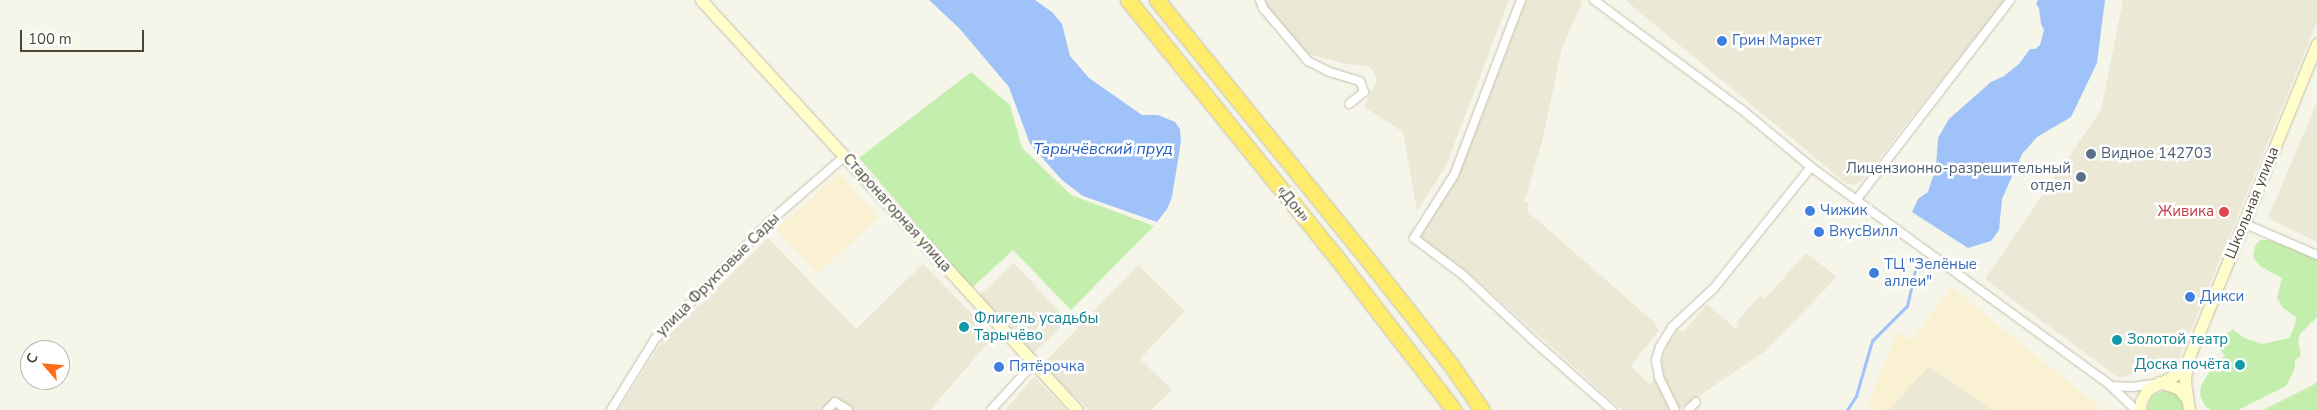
<!DOCTYPE html>
<html>
<head>
<meta charset="utf-8">
<style>
	body { margin:0 }
	#map { position:relative; width:2317px; height:410px; overflow:hidden; background:#f6f5e9; font-family:"Nunito Sans",sans-serif }
	div>[style] { position:absolute }
	.residential>* { inset:0; background:#ebe8d6; transform-origin:0 0 }
	.commercial>* { inset:0; background:#f9f1d2; transform-origin:0 0 }
	.green>* { inset:0; background:#c4eeae }
	.water>* { inset:0; background:#9fc2f8 }
	.stream>* { height:2.5px; margin:-1.25px; padding:0 1.25px; transform-origin:1.25px; border-radius:1.25px; background:#9fc2f8 }
	.roads { filter:drop-shadow(0 0 1px #c3bfaa) drop-shadow(0 0 1px #c3bfaa) }
	.minor>* { height:8px; margin:-4px; padding:0 4px; transform-origin:4px; border-radius:4px; background:#fff }
	.secondary>* { height:11px; margin:-5.5px; padding:0 5.5px; transform-origin:5.5px; border-radius:5.5px; background:#fffdca }
	.motorway>* { height:15px; margin:-7.5px; padding:0 7.5px; transform-origin:7.5px; border-radius:7.5px; background:#ffec6b }
	.dots>* { width:14px; height:14px; translate:-50% -50%; box-sizing:border-box; border:2px solid #fff; border-radius:50% }
	span { translate:-50% -50%; white-space:nowrap; text-align:center; line-height:1.15; -webkit-text-stroke:5px #fff; paint-order:stroke }
	.shop-label { font-size:15px; color:#366cbe }
	.left { translate:0 -50%; text-align:left }
	.service-label { font-size:15px; color:#4e5e75 }
	.right { translate:-100% -50%; text-align:right }
	.street-label { font-size:15px; color:#4b4736 }
	.health-label { font-size:15px; color:#be3a42 }
	.culture-label { font-size:15px; color:#0d838f }
	.water-label { font-size:16px; color:#225fc4; font-style:italic }
	.north { position:absolute; left:20px; top:340px; width:50px; height:50px; box-sizing:border-box; background:#fff; border:1px solid #b7b5af; border-radius:50%; rotate:297deg; font-size:14px; font-weight:700; line-height:20px; text-align:center; color:#4b4736 }
	.north::after { content:''; display:block; margin:auto; width:18px; height:22px; background:#ff6917; clip-path:polygon(50% 0,100% 100%,50% 72%,0 100%) }
	.scale { position:absolute; left:20px; top:30px; width:124px; height:22px; box-sizing:border-box; border:2px solid #4b4736; border-top:0; padding-left:6px; font-size:15px; line-height:18px; white-space:nowrap; color:#4b4736; -webkit-text-stroke:4px #fff; paint-order:stroke }
</style>
</head>
<body>
<div id="map">
	<div class="residential">
		<div style="clip-path:polygon(1264px 0,1509px 0,1446px 166px,1417px 211px,1403px 132px,1364px 107px,1377px 80px,1374px 72px,1368px 66px,1347px 64px,1308px 54px,1267px 10px)"></div>
		<div style="clip-path:polygon(1527px 0,1579px 0,1582px 2px,1562px 48px,1542px 142px,1524px 202px,1528px 203px,1528px 212px,1655px 323px,1659px 330px,1631px 366px,1649px 384px,1656px 380px,1670px 410px,1622px 410px,1470px 274px,1423px 240px,1420px 235px,1429px 217px,1457px 179px)"></div>
		<div style="clip-path:polygon(1625px 0,2005px 0,1861px 181px,1855px 185px,1847px 184px)"></div>
		<div style="clip-path:polygon(2123px 0,2317px 0,2317px 22px,2179px 359px,2119px 378px,1985px 279px,2101px 110px)"></div>
		<div style="clip-path:polygon(2317px 102px,2317px 242px,2268px 218px)"></div>
		<div style="clip-path:polygon(768px 238px,856px 329px,923px 264px,994px 336px,930px 410px,618px 410px,661px 343px)"></div>
		<div style="clip-path:polygon(1806px 253px,1837px 277px,1764px 352px,1678px 410px,1662px 374px,1663px 355px,1667px 349px,1665px 347px,1678px 329px,1683px 332px,1707px 304px,1736px 329px,1739px 325px,1736px 322px,1761px 295px,1765px 299px)"></div>
		<div style="left:1014px;top:263px;width:79px;height:48px;rotate:47deg"></div>
		<div style="clip-path:polygon(1138px 265px,1185px 311px,1140px 359px,1172px 390px,1151px 410px,1089px 410px,1042px 365px)"></div>
		<div style="clip-path:polygon(1929px 366px,1992px 410px,1888px 410px)"></div>
		<div style="clip-path:polygon(1034px 377px,1067px 410px,1005px 410px)"></div>
	</div>
	<div class="commercial">
		<div style="left:839px;top:173px;width:60px;height:84px;rotate:48deg"></div>
		<div style="clip-path:polygon(1951px 287px,2102px 409px,2103px 410px,1992px 410px,1929px 366px,1888px 410px,1877px 410px,1868px 403px,1898px 332px,1911px 341px)"></div>
	</div>
	<div class="green">
		<div style="clip-path:polygon(971px 72px,1010px 105px,1022px 148px,1071px 195px,1154px 226px,1071px 310px,1013px 250px,972px 288px,859px 158px)"></div>
		<div style="clip-path:polygon(2260px 240px,2269px 240px,2317px 258px,2317px 317px,2300px 334px,2298px 341px,2301px 356px,2295px 360px,2295px 368px,2286px 386px,2238px 410px,2211px 410px,2205px 406px,2200px 395px,2201px 386px,2215px 362px,2225px 356px,2218px 347px,2223px 337px,2233px 329px,2244px 338px,2262px 344px,2289px 338px,2295px 325px,2296px 317px,2283px 308px,2277px 298px,2282px 278px,2260px 266px,2253px 257px,2255px 246px)"></div>
		<div style="clip-path:polygon(2317px 382px,2317px 410px,2263px 410px,2313px 385px)"></div>
		<div style="clip-path:polygon(2165px 390px,2173px 391px,2183px 401px,2184px 410px,2147px 410px,2152px 396px)"></div>
	</div>
	<div class="water">
		<div style="clip-path:polygon(929px 0,1035px 0,1052px 12px,1062px 24px,1070px 56px,1089px 78px,1142px 115px,1158px 115px,1175px 122px,1180px 129px,1181px 141px,1172px 197px,1167px 209px,1157px 222px,1083px 196px,1062px 180px,1030px 144px,1009px 87px,959px 28px)"></div>
		<div style="clip-path:polygon(2038px 0,2105px 0,2097px 63px,2071px 117px,2037px 137px,2022px 154px,2002px 199px,1999px 230px,1991px 241px,1968px 248px,1912px 212px,1918px 199px,1928px 192px,1936px 167px,1938px 138px,1949px 119px,1991px 82px,2004px 76px,2019px 64px,2030px 49px,2035px 49px,2040px 45px,2044px 30px,2041px 24px,2039px 8px,2036px 4px)"></div>
	</div>
	<div class="stream">
		<div style="left:1847px;top:410px;width:17px;rotate:-57deg"></div>
		<div style="left:1856px;top:396px;width:57px;rotate:-73.8deg"></div>
		<div style="left:1872px;top:341px;width:49px;rotate:-45deg"></div>
		<div style="left:1907px;top:306px;width:50px;rotate:-77.3deg"></div>
	</div>
	<div class="roads">
		<div class="minor">
			<div style="left:1260px;top:0;width:9px;rotate:69deg"></div>
			<div style="left:1263px;top:8px;width:70px;rotate:49.7deg"></div>
			<div style="left:1308px;top:61px;width:25px;rotate:27deg"></div>
			<div style="left:1330px;top:72px;width:31px;rotate:17deg"></div>
			<div style="left:1360px;top:81px;width:12px;rotate:70deg"></div>
			<div style="left:1364px;top:92px;width:19px;rotate:141deg"></div>
			<div style="left:1521px;top:0;width:187px;rotate:110.9deg"></div>
			<div style="left:1454px;top:175px;width:75px;rotate:122.4deg"></div>
			<div style="left:1414px;top:238px;width:61px;rotate:37.1deg"></div>
			<div style="left:1463px;top:275px;width:101px;rotate:43deg"></div>
			<div style="left:1537px;top:344px;width:100px;rotate:41.3deg"></div>
			<div style="left:1594px;top:0;width:183px;rotate:36.6deg"></div>
			<div style="left:1741px;top:109px;width:91px;rotate:39.6deg"></div>
			<div style="left:1811px;top:167px;width:371px;rotate:36.1deg"></div>
			<div style="left:2111px;top:386px;width:35px;rotate:44deg"></div>
			<div style="left:1857px;top:199px;width:251px;rotate:-52.4deg"></div>
			<div style="left:2243px;top:223px;width:81px;rotate:23.4deg"></div>
			<div style="left:2111px;top:386px;width:21px;rotate:3deg"></div>
			<div style="left:2132px;top:387px;width:22px;rotate:-8deg"></div>
			<div style="left:611px;top:410px;width:84px;rotate:-58.2deg"></div>
			<div style="left:655px;top:339px;width:163px;rotate:-45.7deg"></div>
			<div style="left:769px;top:222px;width:101px;rotate:-41deg"></div>
			<div style="left:827px;top:410px;width:11px;rotate:-45deg"></div>
			<div style="left:835px;top:402px;width:15px;rotate:32deg"></div>
			<div style="left:991px;top:410px;width:62px;rotate:-47.6deg"></div>
			<div style="left:1675px;top:410px;width:37px;rotate:-116deg"></div>
			<div style="left:1659px;top:377px;width:17px;rotate:-100deg"></div>
			<div style="left:1656px;top:360px;width:14px;rotate:-73deg"></div>
			<div style="left:1660px;top:347px;width:23px;rotate:-59deg"></div>
			<div style="left:1672px;top:327px;width:57px;rotate:-42.9deg"></div>
			<div style="left:1714px;top:288px;width:155px;rotate:-51.3deg"></div>
			<div style="left:1688px;top:410px;width:11px;rotate:-45deg"></div>
		</div>
		<div class="secondary">
			<div style="left:701px;top:0;width:556px;rotate:47.48deg"></div>
			<div style="left:2159px;top:382px;width:20px;rotate:18deg"></div>
			<div style="left:2178px;top:388px;width:14px;rotate:51deg"></div>
			<div style="left:2140px;top:410px;width:9px;rotate:-84deg"></div>
			<div style="left:2141px;top:401px;width:13px;rotate:-61deg"></div>
			<div style="left:2147px;top:390px;width:32px;rotate:-28deg"></div>
			<div style="left:2175px;top:375px;width:18px;rotate:-47deg"></div>
			<div style="left:2189px;top:410px;width:29px;rotate:-98deg"></div>
			<div style="left:2185px;top:381px;width:19px;rotate:-84deg"></div>
			<div style="left:2187px;top:362px;width:344px;rotate:-67.8deg"></div>
		</div>
		<div class="motorway">
			<div style="left:1128px;top:0;width:331px;rotate:51deg"></div>
			<div style="left:1336px;top:257px;width:193px;rotate:52.4deg"></div>
			<div style="left:1157px;top:0;width:330px;rotate:50.9deg"></div>
			<div style="left:1365px;top:256px;width:139px;rotate:51.7deg"></div>
			<div style="left:1451px;top:365px;width:55px;rotate:55.4deg"></div>
		</div>
	</div>
	<div class="dots">
		<div style="left:1722px;top:41px;background:#3f7fe0"></div>
		<div style="left:2091px;top:154px;background:#5c6f8a"></div>
		<div style="left:2081px;top:177px;background:#5c6f8a"></div>
		<div style="left:1810px;top:211px;background:#3f7fe0"></div>
		<div style="left:2224px;top:212px;background:#e0444e"></div>
		<div style="left:1819px;top:232px;background:#3f7fe0"></div>
		<div style="left:1874px;top:273px;background:#3f7fe0"></div>
		<div style="left:2190px;top:297px;background:#3f7fe0"></div>
		<div style="left:964px;top:327px;background:#0f9aa8"></div>
		<div style="left:2117px;top:340px;background:#0f9aa8"></div>
		<div style="left:2240px;top:365px;background:#0f9aa8"></div>
		<div style="left:999px;top:367px;background:#3f7fe0"></div>
	</div>
	<div class="shop-label">
		<span class="left" style="left:1732px;top:41px">Грин Маркет</span>
		<span class="left" style="left:1820px;top:211px">Чижик</span>
		<span class="left" style="left:1829px;top:232px">ВкусВилл</span>
		<span class="left" style="left:1884px;top:273px">ТЦ "Зелёные<br>аллеи"</span>
		<span class="left" style="left:2200px;top:297px">Дикси</span>
		<span class="left" style="left:1009px;top:367px">Пятёрочка</span>
	</div>
	<div class="service-label">
		<span class="left" style="left:2101px;top:154px">Видное 142703</span>
		<span class="right" style="left:2071px;top:177px">Лицензионно-разрешительный<br>отдел</span>
	</div>
	<div class="street-label">
		<span style="left:2252px;top:203px;rotate:-68deg">Школьная улица</span>
		<span style="left:1293px;top:204px;rotate:51deg">«Дон»</span>
		<span style="left:897px;top:213px;rotate:48deg">Старонагорная улица</span>
		<span style="left:718px;top:275px;rotate:-45deg">улица Фруктовые Сады</span>
	</div>
	<div class="health-label">
		<span class="right" style="left:2214px;top:212px">Живика</span>
	</div>
	<div class="culture-label">
		<span class="left" style="left:974px;top:327px">Флигель усадьбы<br>Тарычёво</span>
		<span class="left" style="left:2127px;top:340px">Золотой театр</span>
		<span class="right" style="left:2230px;top:365px">Доска почёта</span>
	</div>
	<div class="water-label">
		<span style="left:1103px;top:149px">Тарычёвский пруд</span>
	</div>
	<div class="north">С</div>
	<div class="scale">100 m</div>
</div>
</body>
</html>
